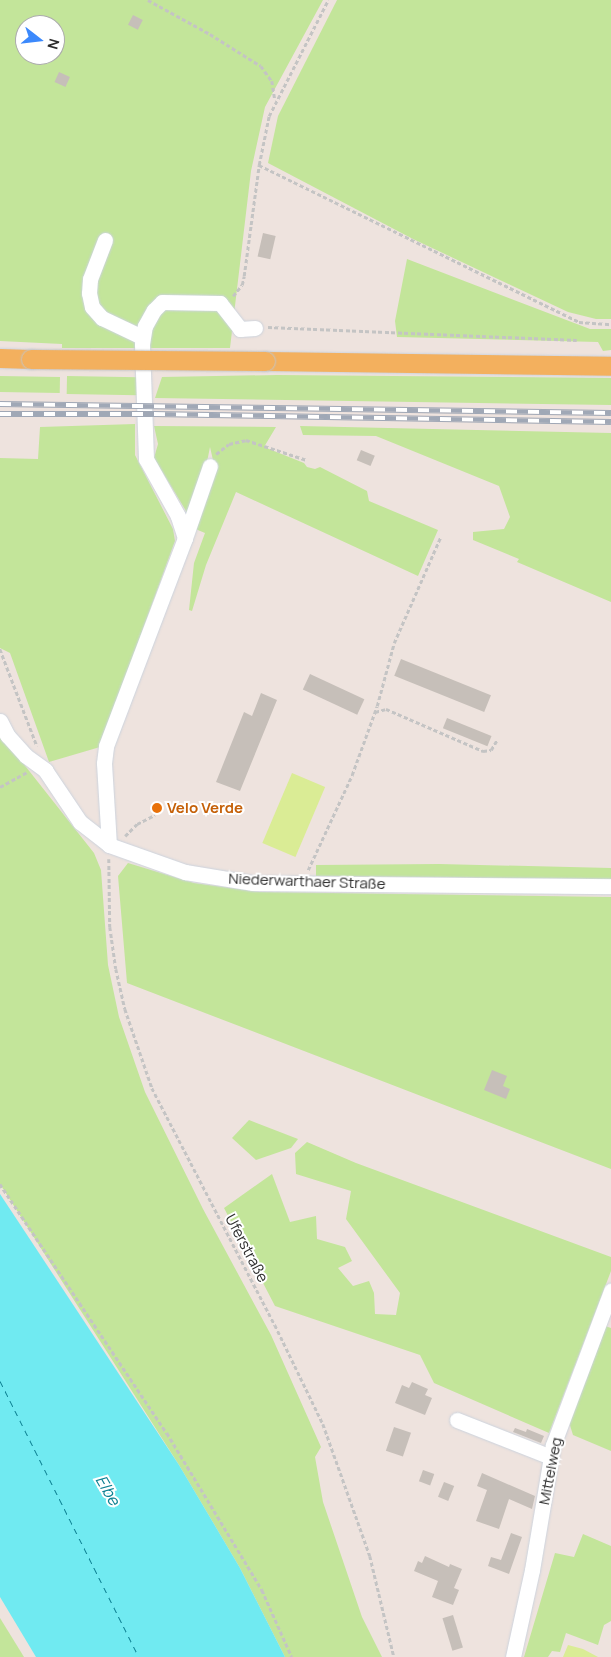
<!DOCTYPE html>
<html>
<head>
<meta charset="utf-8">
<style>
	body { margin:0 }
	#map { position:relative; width:611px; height:1657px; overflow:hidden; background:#eee3de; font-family:Manrope,sans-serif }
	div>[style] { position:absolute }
	.green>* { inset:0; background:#c3e59a; transform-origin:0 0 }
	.pitch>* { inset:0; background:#daec95; transform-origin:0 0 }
	.water>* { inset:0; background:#70eaf1 }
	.ferry>* { height:1px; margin-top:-0.5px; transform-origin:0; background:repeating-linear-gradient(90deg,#0c8092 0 6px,transparent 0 11px) }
	.building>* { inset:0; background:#c6bfb9; transform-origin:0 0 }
	.path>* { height:2.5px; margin-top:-1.25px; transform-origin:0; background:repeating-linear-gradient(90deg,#c4c4c4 0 4px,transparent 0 6.5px) }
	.roads { filter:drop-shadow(0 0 1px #ccd3dd) drop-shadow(0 0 1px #ccd3dd) }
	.minor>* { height:15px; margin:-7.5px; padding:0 7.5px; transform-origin:7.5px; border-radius:7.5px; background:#fff }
	.major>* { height:19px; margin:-9.5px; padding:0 9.5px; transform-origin:9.5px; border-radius:9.5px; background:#f3b05e }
	.rail>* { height:5.5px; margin-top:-2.75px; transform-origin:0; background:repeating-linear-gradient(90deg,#fff 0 11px,#a0a8b6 0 22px); box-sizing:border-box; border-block:1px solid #a0a8b6 }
	.bridges { filter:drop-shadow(0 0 1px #c4c4c4) drop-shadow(0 0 1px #c4c4c4) }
	.major-bridge>* { height:19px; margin:-9.5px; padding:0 9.5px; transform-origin:9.5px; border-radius:9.5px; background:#f3b05e }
	.dots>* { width:14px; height:14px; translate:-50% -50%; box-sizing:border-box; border:2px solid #fff; border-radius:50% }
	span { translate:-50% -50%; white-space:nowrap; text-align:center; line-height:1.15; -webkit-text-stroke:4px #fff; paint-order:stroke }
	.food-label { font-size:15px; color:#c56008; font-weight:700 }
	.left { translate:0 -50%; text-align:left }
	.street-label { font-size:15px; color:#2c2c2c }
	.water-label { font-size:16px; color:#0c8092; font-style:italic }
	.north { position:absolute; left:15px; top:15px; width:50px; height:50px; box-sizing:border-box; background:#fff; border:1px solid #ababab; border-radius:50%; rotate:106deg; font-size:14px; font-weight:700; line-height:20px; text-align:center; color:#2c2c2c }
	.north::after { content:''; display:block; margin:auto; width:18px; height:22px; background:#3c89fc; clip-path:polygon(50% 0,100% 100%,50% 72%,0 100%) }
</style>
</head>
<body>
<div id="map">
	<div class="green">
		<div style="clip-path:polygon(evenodd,0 0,323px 0,265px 107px,251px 171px,230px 348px,62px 348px,62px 344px,0 341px,0 0,25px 25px,55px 25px,55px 55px,25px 55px,25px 25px)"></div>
		<div style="clip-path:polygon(337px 0,611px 0,611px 319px,596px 319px,568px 312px,413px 239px,268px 163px,278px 116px)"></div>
		<div style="clip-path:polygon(407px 259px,590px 329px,611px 329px,611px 350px,603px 351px,598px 342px,397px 337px,395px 321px)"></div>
		<div style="clip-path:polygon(277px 375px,611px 378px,611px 405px,155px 398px,162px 377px)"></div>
		<div style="left:0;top:376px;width:60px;height:16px;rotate:1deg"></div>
		<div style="left:67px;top:376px;width:71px;height:18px;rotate:1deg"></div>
		<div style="clip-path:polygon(135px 424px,135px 455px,173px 529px,175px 541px,100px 747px,49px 762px,10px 653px,0 648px,0 458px,38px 459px,40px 427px)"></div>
		<div style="clip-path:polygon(154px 426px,276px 427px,264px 447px,304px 463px,307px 467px,315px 469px,320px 467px,367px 491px,369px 501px,438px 530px,418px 576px,236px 492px,206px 565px,192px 611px,189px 610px,194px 563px,205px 533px,193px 528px,215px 469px,210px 447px,206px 467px,188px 518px,186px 511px,154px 458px,158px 444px)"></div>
		<div style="clip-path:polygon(300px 426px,611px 433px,611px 602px,517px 562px,519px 559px,473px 540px,473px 532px,504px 529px,510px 517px,499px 486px,376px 436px,303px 435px)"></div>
		<div style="clip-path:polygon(0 734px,94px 853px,101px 870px,108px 965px,119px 1017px,145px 1092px,203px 1209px,271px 1335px,321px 1447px,315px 1457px,323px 1502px,362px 1617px,382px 1657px,285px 1657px,240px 1568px,179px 1465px,0 1184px)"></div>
		<div style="clip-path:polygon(128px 863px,194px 883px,260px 892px,611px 897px,611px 1169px,127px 983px,118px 876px)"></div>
		<div style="clip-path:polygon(439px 864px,611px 868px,611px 879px,316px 876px,316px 865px)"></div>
		<div style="clip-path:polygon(249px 1120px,298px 1139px,291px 1148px,256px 1160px,232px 1138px)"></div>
		<div style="clip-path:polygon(307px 1142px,356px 1163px,611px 1257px,611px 1271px,549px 1433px,434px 1383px,420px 1355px,275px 1306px,224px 1208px,272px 1174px,290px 1222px,316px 1216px,317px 1239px,345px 1247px,352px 1261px,338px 1268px,353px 1286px,369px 1281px,374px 1293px,375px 1314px,396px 1315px,400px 1293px,346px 1219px,351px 1191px,296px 1174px,295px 1153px)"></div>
		<div style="clip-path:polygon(602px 1325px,611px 1328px,611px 1451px,573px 1435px,567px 1416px)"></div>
		<div style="clip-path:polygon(583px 1534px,611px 1546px,611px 1621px,604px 1625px,598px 1645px,566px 1633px,560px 1652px,552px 1651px,548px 1657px,524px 1657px,555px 1553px,574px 1557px)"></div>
		<div style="clip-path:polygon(0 1618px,24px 1657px,0 1657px)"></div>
	</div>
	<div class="pitch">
		<div style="left:292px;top:773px;width:36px;height:76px;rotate:23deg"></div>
		<div style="clip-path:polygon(568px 1645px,583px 1649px,598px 1657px,563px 1657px)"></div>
	</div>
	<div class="water">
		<div style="clip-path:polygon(0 1194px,179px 1465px,240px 1568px,285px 1657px,36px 1657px,0 1597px)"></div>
	</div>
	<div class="ferry">
		<div style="left:0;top:1381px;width:309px;rotate:63.3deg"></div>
	</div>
	<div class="building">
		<div style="left:133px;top:15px;width:11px;height:11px;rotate:27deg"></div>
		<div style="left:59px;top:72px;width:12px;height:11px;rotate:24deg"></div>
		<div style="left:263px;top:233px;width:13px;height:24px;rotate:13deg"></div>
		<div style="left:361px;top:450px;width:15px;height:11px;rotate:23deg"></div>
		<div style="left:401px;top:659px;width:97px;height:18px;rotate:22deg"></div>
		<div style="left:310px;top:674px;width:60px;height:17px;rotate:25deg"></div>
		<div style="clip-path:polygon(261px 693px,277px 700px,240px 791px,216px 782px,244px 712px,252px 716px)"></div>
		<div style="left:447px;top:718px;width:48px;height:11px;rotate:22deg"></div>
		<div style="clip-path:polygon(492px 1070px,507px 1076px,503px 1086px,510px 1089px,506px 1099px,484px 1090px)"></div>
		<div style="clip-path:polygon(412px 1382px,428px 1389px,425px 1395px,432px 1398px,425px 1415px,395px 1403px,402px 1385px,409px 1388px)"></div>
		<div style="left:394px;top:1427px;width:18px;height:25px;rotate:19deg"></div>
		<div style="clip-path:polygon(515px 1428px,526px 1432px,527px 1429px,544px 1436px,541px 1443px,513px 1432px)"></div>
		<div style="left:423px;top:1470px;width:12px;height:12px;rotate:20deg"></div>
		<div style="clip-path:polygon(482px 1473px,535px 1496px,532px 1509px,509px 1499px,499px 1529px,476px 1521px,487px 1490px,477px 1486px)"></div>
		<div style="left:444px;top:1482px;width:11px;height:16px;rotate:22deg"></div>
		<div style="clip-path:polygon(511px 1533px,522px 1537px,509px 1574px,488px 1566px,491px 1557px,501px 1560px)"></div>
		<div style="clip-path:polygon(425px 1556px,449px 1567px,450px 1564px,462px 1569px,454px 1588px,459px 1590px,453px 1605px,432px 1597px,438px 1581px,414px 1571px,418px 1561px,422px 1563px)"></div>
		<div style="left:453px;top:1615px;width:34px;height:11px;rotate:73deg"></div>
	</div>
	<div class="path">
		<div style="left:148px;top:0;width:71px;rotate:28.7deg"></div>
		<div style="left:210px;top:34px;width:60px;rotate:32.1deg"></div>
		<div style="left:261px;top:66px;width:19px;rotate:54deg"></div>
		<div style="left:272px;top:81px;width:19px;rotate:81deg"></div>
		<div style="left:259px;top:165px;width:356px;rotate:26.1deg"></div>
		<div style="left:579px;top:322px;width:32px;rotate:4deg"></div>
		<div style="left:233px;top:296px;width:14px;rotate:-51deg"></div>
		<div style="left:242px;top:285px;width:9px;rotate:-77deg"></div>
		<div style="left:244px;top:276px;width:112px;rotate:-82.3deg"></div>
		<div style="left:259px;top:165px;width:50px;rotate:-78.5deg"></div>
		<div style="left:269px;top:116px;width:130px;rotate:-63deg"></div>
		<div style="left:268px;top:327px;width:309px;rotate:2.4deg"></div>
		<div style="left:216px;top:454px;width:16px;rotate:-38deg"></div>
		<div style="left:229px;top:444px;width:17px;rotate:-13deg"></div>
		<div style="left:246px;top:440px;width:64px;rotate:18.2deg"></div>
		<div style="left:0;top:649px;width:104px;rotate:69.1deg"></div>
		<div style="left:375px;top:712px;width:11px;rotate:-15deg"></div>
		<div style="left:386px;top:709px;width:106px;rotate:23.4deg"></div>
		<div style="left:483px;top:751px;width:8px;rotate:-7deg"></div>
		<div style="left:491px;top:750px;width:12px;rotate:-59deg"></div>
		<div style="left:0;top:787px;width:31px;rotate:-29deg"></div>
		<div style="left:125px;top:836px;width:17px;rotate:-45deg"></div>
		<div style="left:137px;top:824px;width:20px;rotate:-27deg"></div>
		<div style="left:109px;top:859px;width:68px;rotate:89.2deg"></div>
		<div style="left:110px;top:927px;width:42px;rotate:81.9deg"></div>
		<div style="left:116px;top:969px;width:41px;rotate:77.3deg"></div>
		<div style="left:125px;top:1009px;width:83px;rotate:71.1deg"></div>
		<div style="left:152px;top:1088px;width:267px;rotate:62.6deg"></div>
		<div style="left:275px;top:1325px;width:110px;rotate:64.1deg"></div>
		<div style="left:323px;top:1424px;width:140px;rotate:70.4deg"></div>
		<div style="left:370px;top:1556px;width:104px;rotate:76.6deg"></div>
		<div style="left:308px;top:870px;width:105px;rotate:-65.1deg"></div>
		<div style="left:352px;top:775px;width:73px;rotate:-70.1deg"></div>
		<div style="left:377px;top:706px;width:65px;rotate:-74.9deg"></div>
		<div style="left:394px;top:643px;width:115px;rotate:-66.3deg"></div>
		<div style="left:0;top:1184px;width:300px;rotate:56.2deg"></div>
		<div style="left:167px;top:1433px;width:184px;rotate:58.8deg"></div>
		<div style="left:262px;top:1590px;width:73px;rotate:65.9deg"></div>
	</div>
	<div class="roads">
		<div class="minor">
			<div style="left:105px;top:240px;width:42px;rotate:111deg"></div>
			<div style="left:90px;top:279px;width:14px;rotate:94deg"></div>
			<div style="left:89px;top:293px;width:14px;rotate:78deg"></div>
			<div style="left:92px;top:307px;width:15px;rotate:48deg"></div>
			<div style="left:102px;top:318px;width:44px;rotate:25.4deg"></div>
			<div style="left:185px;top:538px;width:76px;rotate:-70.9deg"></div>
			<div style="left:0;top:721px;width:16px;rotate:63deg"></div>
			<div style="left:7px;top:735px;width:28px;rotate:48deg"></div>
			<div style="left:26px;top:756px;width:24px;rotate:36deg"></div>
			<div style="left:45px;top:770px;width:63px;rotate:56.1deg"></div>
			<div style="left:80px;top:822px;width:37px;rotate:38deg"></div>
			<div style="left:109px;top:845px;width:81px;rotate:19.6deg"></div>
			<div style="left:185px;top:872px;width:69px;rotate:9.2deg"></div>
			<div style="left:253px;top:883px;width:358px;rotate:0.5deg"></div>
			<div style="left:109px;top:845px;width:82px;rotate:-93.5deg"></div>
			<div style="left:104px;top:763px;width:17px;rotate:-83deg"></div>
			<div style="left:106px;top:746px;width:222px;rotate:-69.2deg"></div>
			<div style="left:185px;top:538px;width:23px;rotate:-108deg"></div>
			<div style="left:178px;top:516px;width:65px;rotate:-119.3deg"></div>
			<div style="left:146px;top:459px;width:115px;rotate:-92deg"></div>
			<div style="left:142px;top:344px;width:18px;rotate:-81deg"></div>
			<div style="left:145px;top:326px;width:18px;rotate:-61deg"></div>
			<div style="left:154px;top:310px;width:11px;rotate:-45deg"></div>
			<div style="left:162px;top:302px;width:58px;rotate:1deg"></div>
			<div style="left:220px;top:303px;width:33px;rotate:52deg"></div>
			<div style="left:240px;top:329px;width:15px;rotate:-4deg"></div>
			<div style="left:457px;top:1420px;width:101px;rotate:21.5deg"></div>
			<div style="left:513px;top:1657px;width:89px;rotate:-77.7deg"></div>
			<div style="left:532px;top:1570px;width:127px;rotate:-80.5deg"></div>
			<div style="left:553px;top:1445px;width:165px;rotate:-69.4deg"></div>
		</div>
		<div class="major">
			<div style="left:0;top:358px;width:31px;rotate:2deg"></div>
			<div style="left:265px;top:361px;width:346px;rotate:0.8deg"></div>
		</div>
	</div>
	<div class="rail">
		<div style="left:0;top:404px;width:611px;rotate:0.84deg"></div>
		<div style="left:0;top:414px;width:154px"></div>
		<div style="left:154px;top:414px;width:457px;rotate:1deg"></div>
	</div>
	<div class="bridges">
		<div class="major-bridge">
			<div style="left:31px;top:359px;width:234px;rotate:0.5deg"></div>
		</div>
	</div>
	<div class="dots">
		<div style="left:157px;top:808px;background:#e8710a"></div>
	</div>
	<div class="food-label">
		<span class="left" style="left:167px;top:808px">Velo Verde</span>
	</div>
	<div class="street-label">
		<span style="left:307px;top:881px;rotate:2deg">Niederwarthaer Straße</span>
		<span style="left:247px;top:1248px;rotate:62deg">Uferstraße</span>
		<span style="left:550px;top:1471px;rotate:-79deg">Mittelweg</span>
	</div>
	<div class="water-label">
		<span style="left:108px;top:1490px;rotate:60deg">Elbe</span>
	</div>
	<div class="north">N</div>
</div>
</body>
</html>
